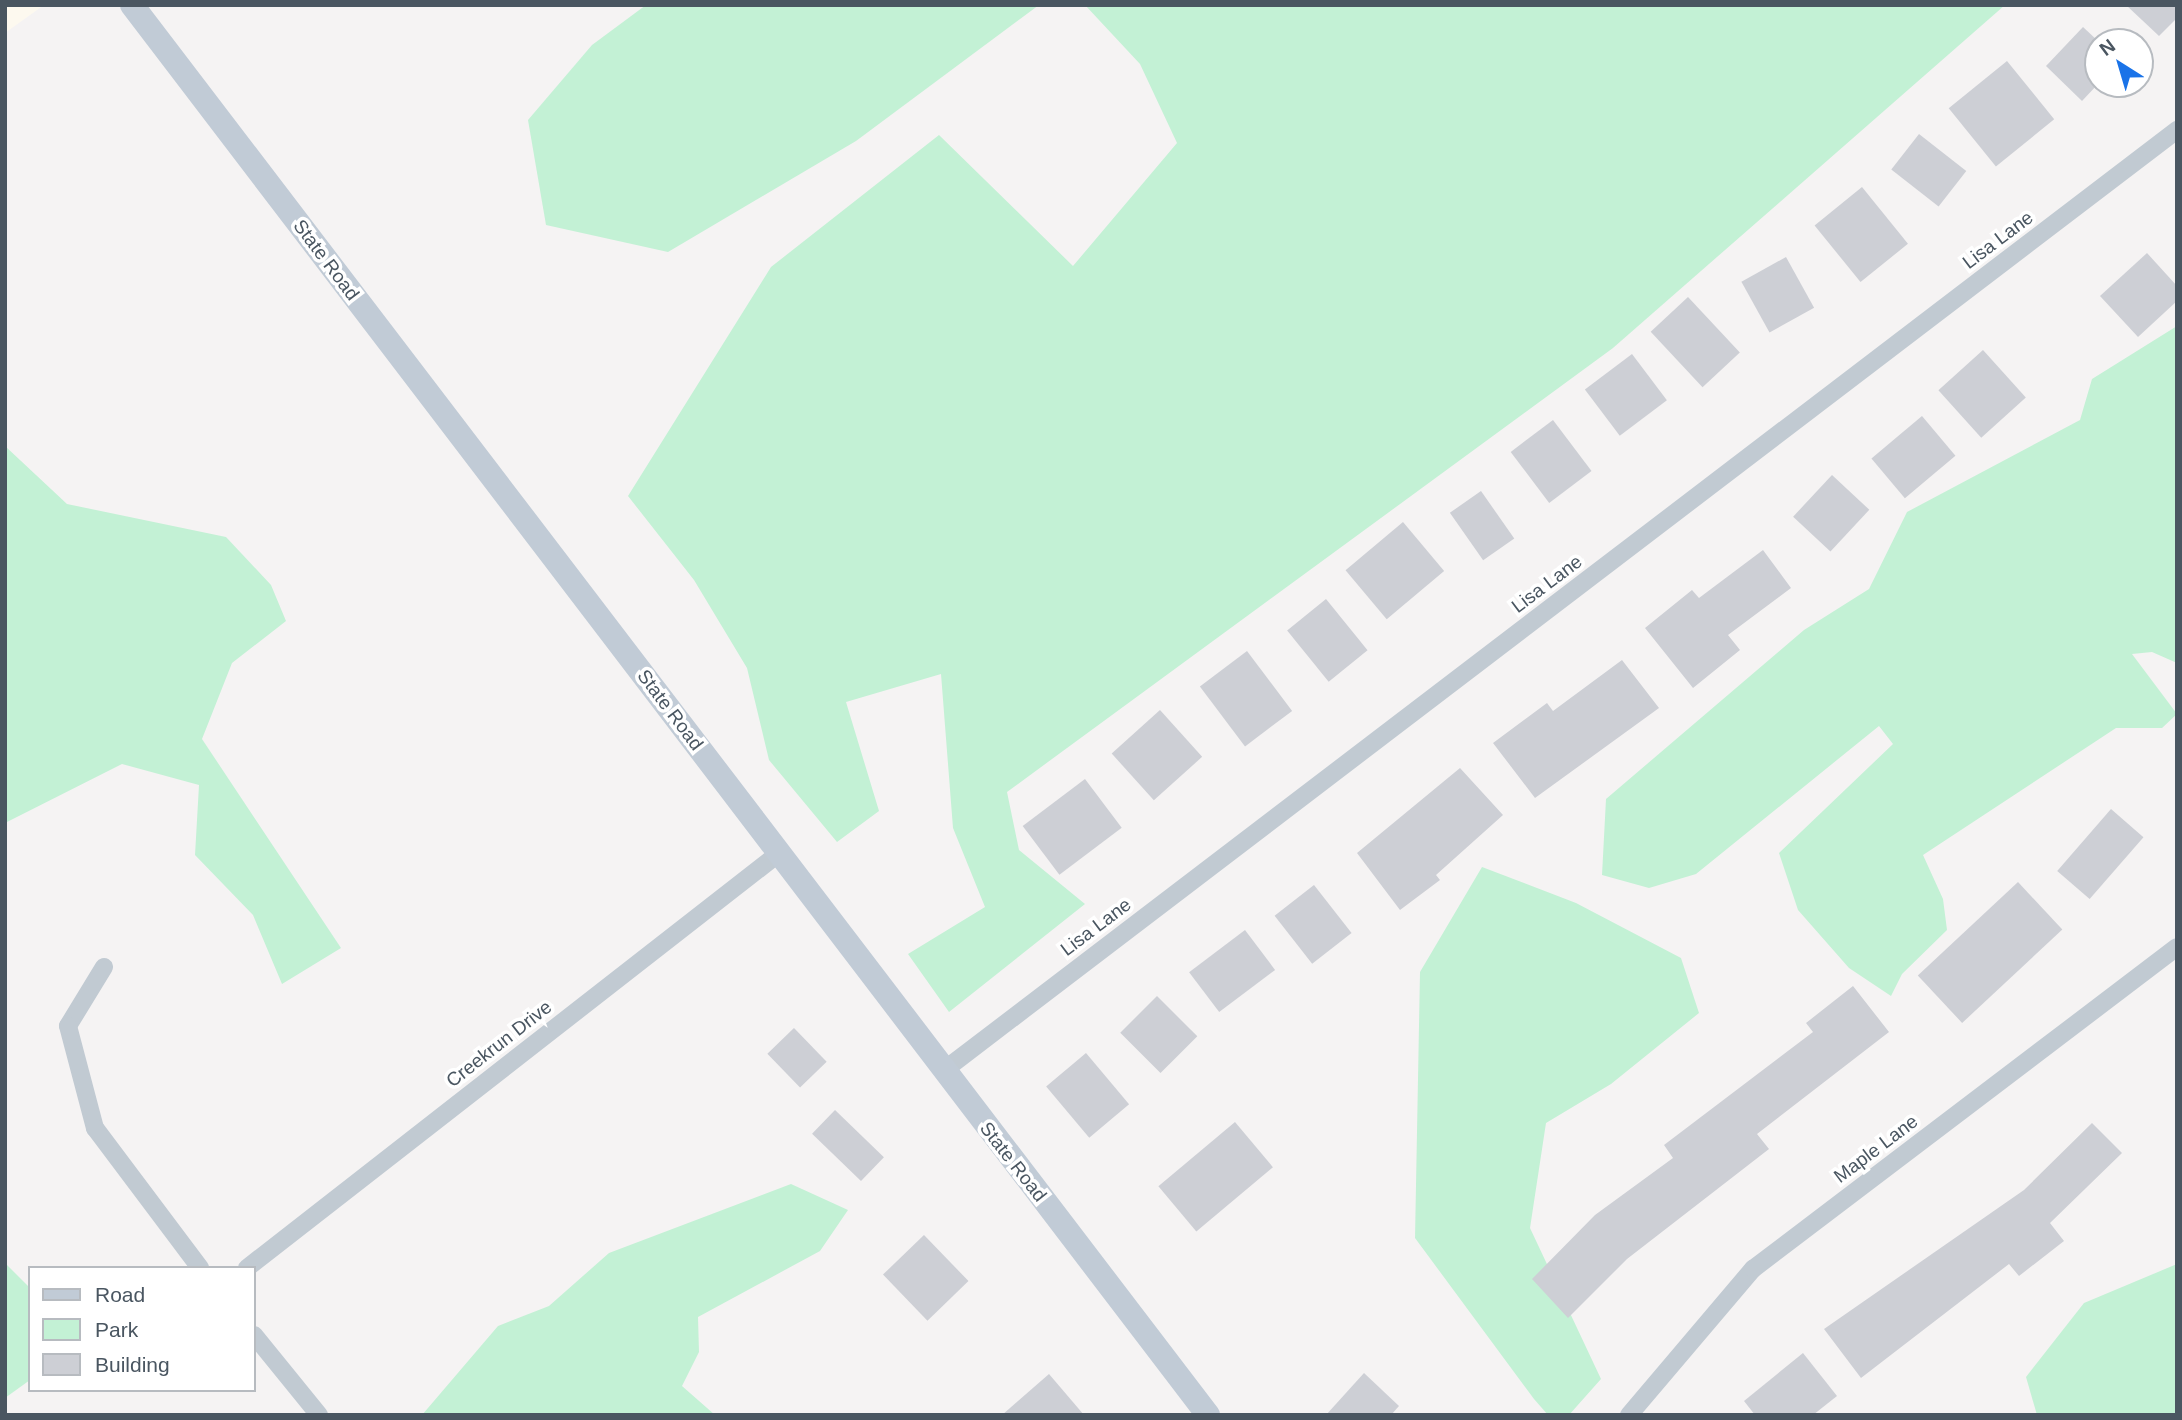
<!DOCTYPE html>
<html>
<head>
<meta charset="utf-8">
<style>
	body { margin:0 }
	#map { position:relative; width:2182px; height:1420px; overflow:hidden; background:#f5f3f3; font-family:Arial,sans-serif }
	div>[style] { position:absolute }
	.commercial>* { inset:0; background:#fdf9ef }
	.green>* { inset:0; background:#c3f1d5 }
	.building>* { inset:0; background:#cdcfd5; transform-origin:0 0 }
	.street>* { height:18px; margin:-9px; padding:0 9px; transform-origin:9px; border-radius:9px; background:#c1cad2 }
	.secondary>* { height:24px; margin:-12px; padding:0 12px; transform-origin:12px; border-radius:12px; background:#c1cbd6 }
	span { translate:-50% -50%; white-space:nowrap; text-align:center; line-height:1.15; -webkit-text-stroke:7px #fff; paint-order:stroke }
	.street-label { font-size:19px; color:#4a5661 }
	.frame { position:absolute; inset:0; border:7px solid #4a5661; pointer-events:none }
	.legend { position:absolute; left:28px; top:1266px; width:228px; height:126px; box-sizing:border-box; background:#fff; border:2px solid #b7bbc0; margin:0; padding:9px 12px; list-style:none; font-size:21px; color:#4a5661 }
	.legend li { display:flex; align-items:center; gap:14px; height:35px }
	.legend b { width:35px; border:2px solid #b7bbc0 }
	.north { position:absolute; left:2084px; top:28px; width:70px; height:70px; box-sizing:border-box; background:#fff; border:2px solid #b7bbc0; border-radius:50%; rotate:323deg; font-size:19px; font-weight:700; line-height:28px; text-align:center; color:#4a5661 }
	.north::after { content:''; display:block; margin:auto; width:24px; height:32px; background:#1a73e8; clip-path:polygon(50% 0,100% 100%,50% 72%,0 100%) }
</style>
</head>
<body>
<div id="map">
	<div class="commercial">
		<div style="clip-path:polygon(5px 5px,44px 5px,5px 33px)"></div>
	</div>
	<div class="green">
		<div style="clip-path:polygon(646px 5px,1039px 5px,856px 141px,668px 252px,546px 225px,528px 120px,592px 45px)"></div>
		<div style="clip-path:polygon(1085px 5px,2005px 5px,1613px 348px,1007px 792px,1019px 850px,1085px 904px,949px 1012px,908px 954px,985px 907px,953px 828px,941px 674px,846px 702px,879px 811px,837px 842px,769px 760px,747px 668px,694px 580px,628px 496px,771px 267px,939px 135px,1073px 266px,1177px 143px,1140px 64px)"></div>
		<div style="clip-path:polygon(2177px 326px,2177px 663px,2152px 652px,2132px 654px,2177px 714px,2162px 728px,2116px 728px,1923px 855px,1943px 899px,1947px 930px,1902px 974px,1891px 996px,1849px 968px,1798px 910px,1779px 853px,1893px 744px,1879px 726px,1696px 874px,1649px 888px,1602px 875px,1606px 799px,1804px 630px,1869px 589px,1907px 512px,2080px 420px,2092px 379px)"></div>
		<div style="clip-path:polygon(5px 446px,67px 504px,226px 537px,271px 585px,286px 621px,232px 663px,202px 739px,341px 948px,282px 984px,253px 915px,195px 855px,199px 785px,122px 764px,5px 823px)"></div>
		<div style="clip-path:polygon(1482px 867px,1576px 903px,1681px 958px,1699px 1013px,1611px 1084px,1546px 1123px,1530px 1228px,1601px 1379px,1569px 1415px,1548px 1415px,1534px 1399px,1415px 1238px,1420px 972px)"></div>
		<div style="clip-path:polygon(791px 1184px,848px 1210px,820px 1251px,698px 1317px,699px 1352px,682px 1386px,715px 1415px,422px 1415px,498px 1326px,549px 1306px,609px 1253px)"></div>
		<div style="clip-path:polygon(5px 1263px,30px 1288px,30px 1380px,5px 1398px)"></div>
		<div style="clip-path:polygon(2177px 1264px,2177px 1415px,2037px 1415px,2026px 1377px,2084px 1303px)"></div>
	</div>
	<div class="building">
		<div style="clip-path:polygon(2126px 5px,2177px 5px,2177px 18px,2159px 36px)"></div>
		<div style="clip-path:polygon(2083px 27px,2098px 41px,2098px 84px,2082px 101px,2046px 66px)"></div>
		<div style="left:2007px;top:61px;width:75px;height:75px;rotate:51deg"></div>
		<div style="left:1919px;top:134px;width:60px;height:45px;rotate:38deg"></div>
		<div style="left:1862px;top:187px;width:73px;height:61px;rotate:51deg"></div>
		<div style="clip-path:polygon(2147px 253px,2177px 286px,2177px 301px,2138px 337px,2100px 296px)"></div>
		<div style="left:1786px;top:257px;width:58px;height:51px;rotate:61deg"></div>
		<div style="left:1688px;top:297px;width:76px;height:51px;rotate:47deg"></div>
		<div style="left:1983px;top:350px;width:64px;height:60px;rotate:48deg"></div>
		<div style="left:1632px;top:354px;width:58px;height:59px;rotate:53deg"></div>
		<div style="left:1922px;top:416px;width:52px;height:66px;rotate:50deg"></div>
		<div style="left:1553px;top:420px;width:64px;height:53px;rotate:53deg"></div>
		<div style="left:1832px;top:475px;width:51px;height:57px;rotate:43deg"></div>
		<div style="left:1481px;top:491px;width:58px;height:38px;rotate:55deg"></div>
		<div style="left:1403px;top:522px;width:64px;height:75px;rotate:50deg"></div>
		<div style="clip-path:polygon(1763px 550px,1791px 588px,1728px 635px,1740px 650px,1693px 688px,1645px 628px,1692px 590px,1699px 598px)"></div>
		<div style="left:1326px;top:599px;width:66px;height:50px;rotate:51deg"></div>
		<div style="left:1247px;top:651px;width:75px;height:59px;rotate:53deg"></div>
		<div style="clip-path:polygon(1622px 660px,1659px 708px,1535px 798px,1493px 743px,1547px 703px,1553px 711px)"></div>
		<div style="left:1160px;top:710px;width:63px;height:65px;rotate:48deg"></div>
		<div style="clip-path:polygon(1460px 768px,1503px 815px,1436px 875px,1440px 880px,1400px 910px,1357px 853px)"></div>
		<div style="left:1085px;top:779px;width:61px;height:78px;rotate:53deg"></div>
		<div style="left:2111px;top:809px;width:43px;height:82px;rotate:41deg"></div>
		<div style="left:2018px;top:882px;width:65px;height:137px;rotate:47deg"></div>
		<div style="left:1314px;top:885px;width:61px;height:50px;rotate:52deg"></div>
		<div style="left:1245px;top:930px;width:50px;height:70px;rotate:53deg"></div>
		<div style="clip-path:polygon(1853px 986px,1889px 1032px,1757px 1134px,1769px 1149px,1627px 1259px,1568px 1318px,1532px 1279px,1595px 1215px,1673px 1158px,1664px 1145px,1813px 1032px,1806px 1023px)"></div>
		<div style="left:1157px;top:996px;width:57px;height:52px;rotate:45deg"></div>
		<div style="left:794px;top:1028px;width:47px;height:37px;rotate:46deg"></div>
		<div style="left:1086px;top:1053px;width:67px;height:52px;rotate:50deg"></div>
		<div style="left:835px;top:1110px;width:68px;height:33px;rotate:44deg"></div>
		<div style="left:1235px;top:1122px;width:59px;height:100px;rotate:50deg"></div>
		<div style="clip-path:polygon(2092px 1123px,2122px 1153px,2050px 1223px,2064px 1241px,2019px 1276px,2009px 1264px,1861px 1378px,1824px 1329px,2024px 1190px)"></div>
		<div style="left:924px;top:1235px;width:64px;height:57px;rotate:46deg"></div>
		<div style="clip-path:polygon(1803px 1353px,1837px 1396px,1813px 1415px,1755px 1415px,1744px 1401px)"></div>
		<div style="clip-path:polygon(1364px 1373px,1399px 1406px,1391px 1415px,1326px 1415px)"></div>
		<div style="clip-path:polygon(1049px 1374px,1084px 1415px,1002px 1415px)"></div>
	</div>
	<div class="street">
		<div style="left:104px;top:967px;width:69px;rotate:121.4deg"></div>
		<div style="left:68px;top:1026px;width:106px;rotate:75.2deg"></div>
		<div style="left:95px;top:1128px;width:175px;rotate:53.1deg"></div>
		<div style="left:943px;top:1071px;width:1552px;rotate:-37.33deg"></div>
		<div style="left:247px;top:1268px;width:673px;rotate:-37.94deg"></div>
		<div style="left:254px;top:1335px;width:103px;rotate:50.9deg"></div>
		<div style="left:1629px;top:1415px;width:192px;rotate:-49.7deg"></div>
		<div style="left:1753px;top:1269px;width:532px;rotate:-37.21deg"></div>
	</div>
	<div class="secondary">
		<div style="left:132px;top:5px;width:1774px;rotate:52.65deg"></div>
	</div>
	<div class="street-label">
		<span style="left:1998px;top:240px;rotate:-37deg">Lisa Lane</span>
		<span style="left:326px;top:260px;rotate:53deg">State Road</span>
		<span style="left:1547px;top:584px;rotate:-37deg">Lisa Lane</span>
		<span style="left:670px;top:710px;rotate:53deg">State Road</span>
		<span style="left:1096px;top:927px;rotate:-37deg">Lisa Lane</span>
		<span style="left:499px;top:1044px;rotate:-38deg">Creekrun Drive</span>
		<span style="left:1876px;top:1149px;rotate:-37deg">Maple Lane</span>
		<span style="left:1013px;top:1162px;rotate:52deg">State Road</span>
	</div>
	<div class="frame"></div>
	<ul class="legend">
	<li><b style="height:9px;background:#c1cbd6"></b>Road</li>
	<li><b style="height:19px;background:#c3f1d5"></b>Park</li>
	<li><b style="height:19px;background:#cdcfd5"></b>Building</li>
	</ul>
	<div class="north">N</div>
</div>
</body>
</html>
